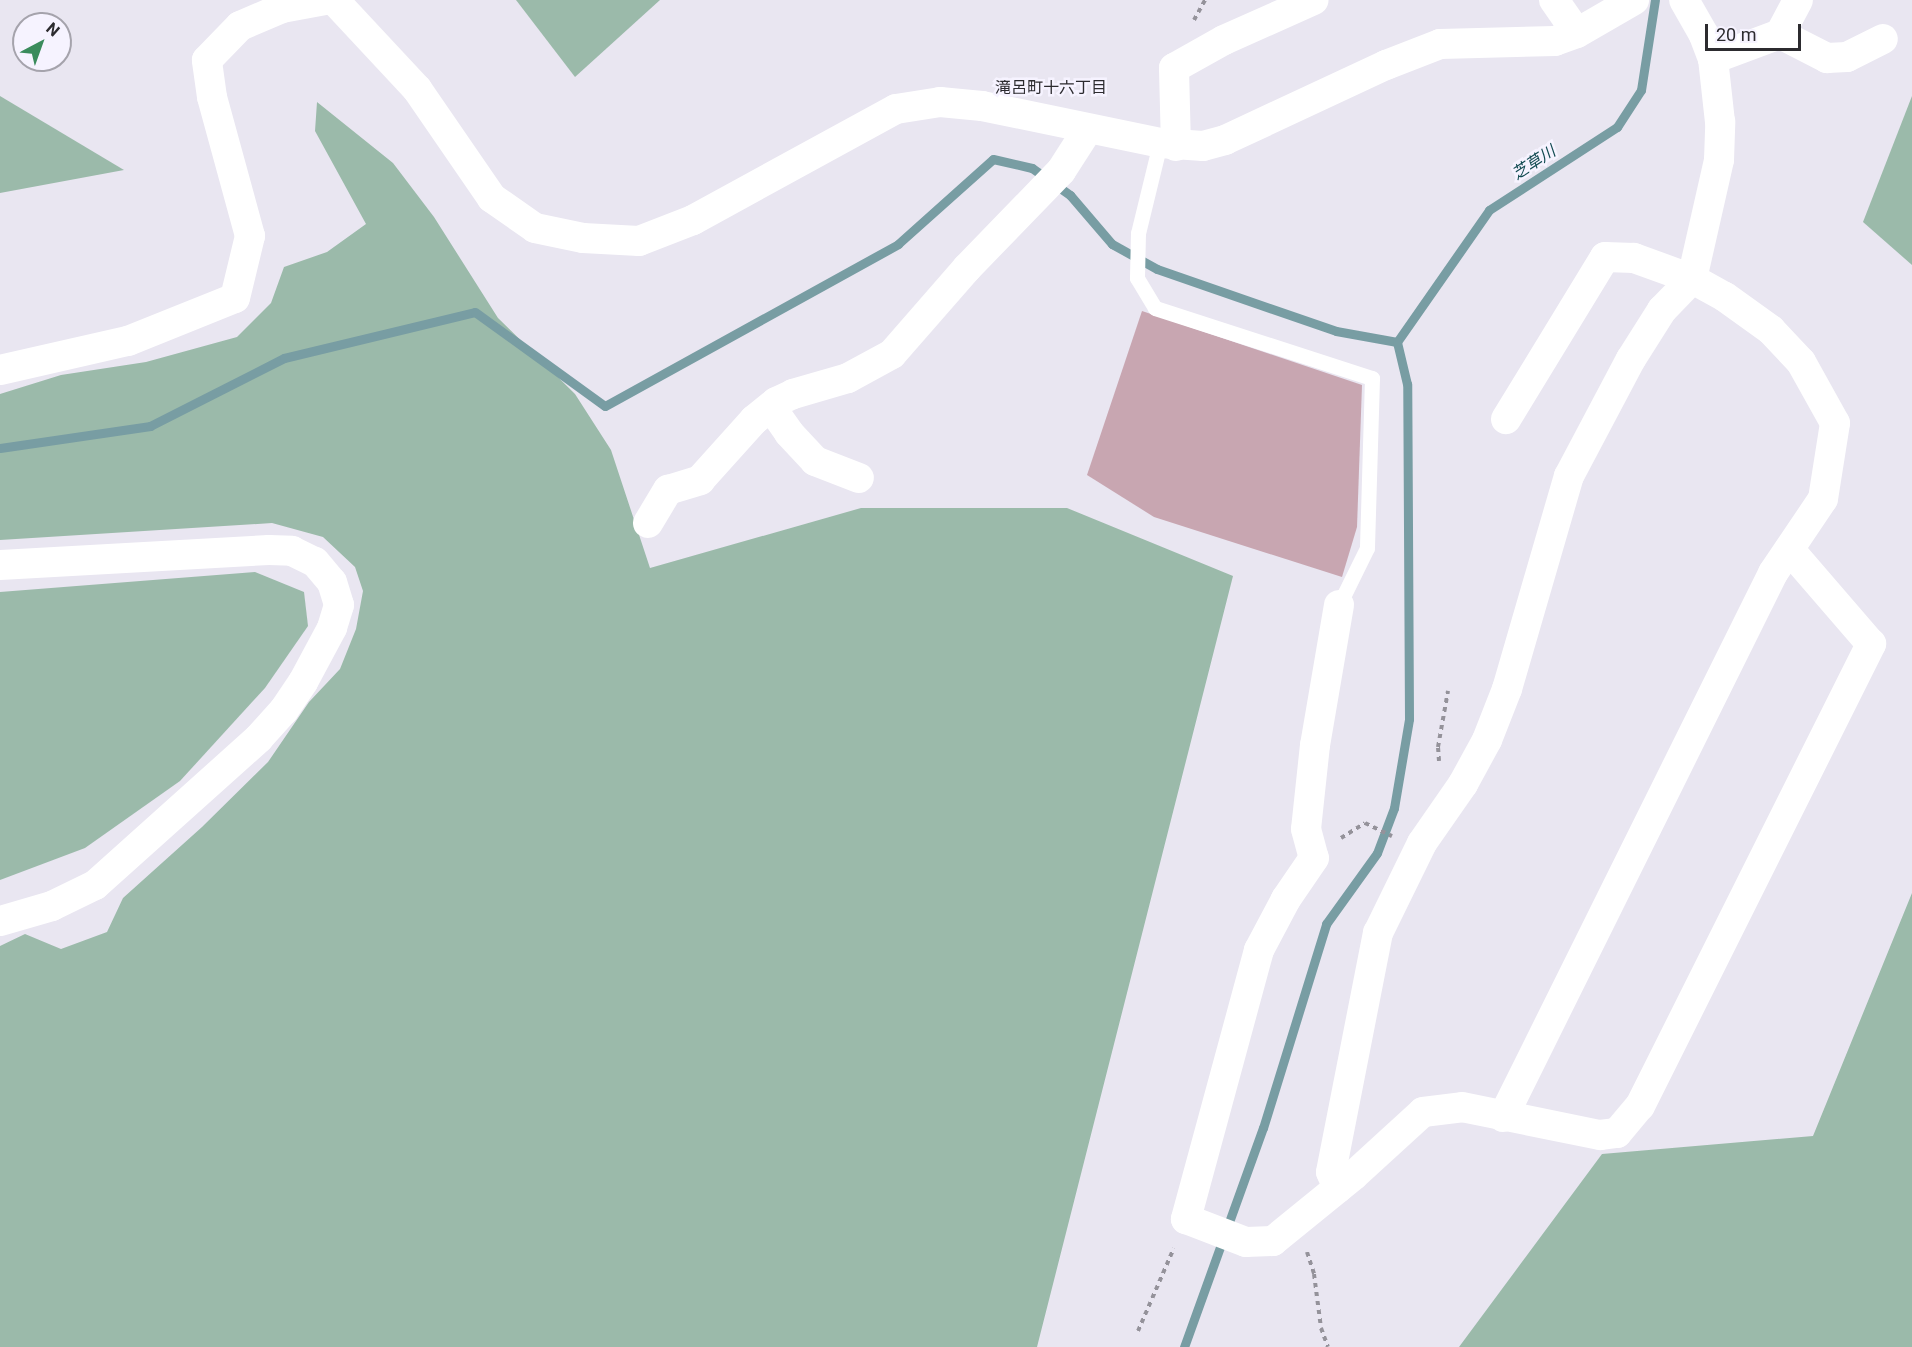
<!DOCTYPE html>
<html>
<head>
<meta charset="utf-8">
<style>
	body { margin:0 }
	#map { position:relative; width:1912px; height:1347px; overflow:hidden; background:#e9e6f1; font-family:Roboto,"Noto Sans JP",sans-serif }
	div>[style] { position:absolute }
	.forest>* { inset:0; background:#9bbaaa }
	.stream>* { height:9px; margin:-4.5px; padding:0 4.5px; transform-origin:4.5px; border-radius:4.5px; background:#789da3 }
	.building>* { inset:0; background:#c8a6b1 }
	.path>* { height:4px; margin-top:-2px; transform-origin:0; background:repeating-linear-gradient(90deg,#94929a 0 4.5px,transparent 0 9px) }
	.service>* { height:15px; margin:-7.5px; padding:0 7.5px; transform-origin:7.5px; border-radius:7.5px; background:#fff }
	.minor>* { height:30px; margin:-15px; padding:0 15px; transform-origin:15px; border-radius:15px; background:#fff }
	span { translate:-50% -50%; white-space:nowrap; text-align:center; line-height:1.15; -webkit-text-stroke:5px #f6f3ff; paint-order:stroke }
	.neighbourhood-label { font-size:16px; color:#2c2b2f }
	.water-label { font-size:16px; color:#114a51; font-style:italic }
	.north { position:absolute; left:12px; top:12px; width:60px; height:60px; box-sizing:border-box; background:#f6f3ff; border:2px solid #a5a3ac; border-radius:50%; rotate:41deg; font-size:16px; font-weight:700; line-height:24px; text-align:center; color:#2c2b2f }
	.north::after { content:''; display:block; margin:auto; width:21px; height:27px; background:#3a8b5c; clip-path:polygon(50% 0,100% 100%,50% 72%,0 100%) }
	.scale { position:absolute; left:1705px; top:24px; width:96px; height:27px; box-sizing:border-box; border:3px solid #2c2b2f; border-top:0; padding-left:8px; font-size:18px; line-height:21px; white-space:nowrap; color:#2c2b2f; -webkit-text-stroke:4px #f6f3ff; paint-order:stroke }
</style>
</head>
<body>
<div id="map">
	<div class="forest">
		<div style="clip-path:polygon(516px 0,660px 0,575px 77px)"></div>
		<div style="clip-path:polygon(0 96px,124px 170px,0 193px)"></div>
		<div style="clip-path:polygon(1912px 96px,1912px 265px,1863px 222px)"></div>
		<div style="clip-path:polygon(317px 102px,393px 163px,434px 217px,498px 318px,575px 394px,611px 450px,650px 568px,861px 508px,1067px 508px,1233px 576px,1037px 1347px,0 1347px,0 946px,25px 934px,61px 949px,107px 932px,123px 898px,202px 827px,268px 762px,309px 702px,340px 669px,356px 629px,363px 591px,355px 567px,323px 537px,272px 523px,0 540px,0 394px,61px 375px,146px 362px,237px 337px,271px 303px,284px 267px,327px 252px,366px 224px,315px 131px)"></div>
		<div style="clip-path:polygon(255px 572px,304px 592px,308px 626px,265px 688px,180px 781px,85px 848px,0 880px,0 592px)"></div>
		<div style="clip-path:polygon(1912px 893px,1912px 1347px,1459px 1347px,1602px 1154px,1813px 1136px)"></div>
	</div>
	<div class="stream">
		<div style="left:1397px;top:342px;width:161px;rotate:-55.1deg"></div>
		<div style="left:1489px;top:210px;width:153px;rotate:-33deg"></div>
		<div style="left:1617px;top:127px;width:44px;rotate:-57deg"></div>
		<div style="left:1641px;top:90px;width:91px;rotate:-81.2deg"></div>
		<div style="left:0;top:448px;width:152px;rotate:-8.3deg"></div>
		<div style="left:150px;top:426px;width:150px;rotate:-26.9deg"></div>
		<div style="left:284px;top:358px;width:196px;rotate:-13.5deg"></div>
		<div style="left:475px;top:312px;width:160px;rotate:35.9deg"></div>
		<div style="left:605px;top:406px;width:335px;rotate:-28.9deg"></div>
		<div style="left:898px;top:244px;width:127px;rotate:-41.8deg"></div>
		<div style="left:993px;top:159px;width:40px;rotate:13deg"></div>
		<div style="left:1032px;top:168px;width:47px;rotate:35.4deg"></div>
		<div style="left:1070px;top:195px;width:65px;rotate:49.4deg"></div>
		<div style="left:1112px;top:244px;width:51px;rotate:29.1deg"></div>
		<div style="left:1157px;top:269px;width:189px;rotate:19.1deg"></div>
		<div style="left:1336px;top:331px;width:62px;rotate:10.2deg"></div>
		<div style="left:1184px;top:1347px;width:233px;rotate:-70.2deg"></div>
		<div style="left:1263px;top:1128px;width:214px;rotate:-72.8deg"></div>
		<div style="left:1326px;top:924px;width:87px;rotate:-54.3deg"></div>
		<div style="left:1377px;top:853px;width:48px;rotate:-69.3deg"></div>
		<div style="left:1394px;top:808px;width:90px;rotate:-80.4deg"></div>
		<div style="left:1409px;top:719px;width:335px;rotate:-90.3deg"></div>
		<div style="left:1407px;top:384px;width:43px;rotate:-103.4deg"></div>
	</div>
	<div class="building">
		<div style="clip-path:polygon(1142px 311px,1362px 385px,1357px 527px,1342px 577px,1154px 517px,1087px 475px)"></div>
	</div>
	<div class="path">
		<div style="left:1194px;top:20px;width:23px;rotate:-61deg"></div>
		<div style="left:1439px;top:761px;width:14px;rotate:-94deg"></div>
		<div style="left:1438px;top:747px;width:57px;rotate:-79.9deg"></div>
		<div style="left:1341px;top:838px;width:28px;rotate:-32deg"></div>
		<div style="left:1365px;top:823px;width:30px;rotate:26deg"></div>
		<div style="left:1307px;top:1252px;width:23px;rotate:72deg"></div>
		<div style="left:1314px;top:1274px;width:54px;rotate:82.6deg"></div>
		<div style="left:1321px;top:1328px;width:20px;rotate:70deg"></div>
		<div style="left:1138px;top:1331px;width:90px;rotate:-66.6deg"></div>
	</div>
	<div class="service">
		<div style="left:1160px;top:143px;width:93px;rotate:103.7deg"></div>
		<div style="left:1138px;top:233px;width:45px;rotate:91.3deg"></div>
		<div style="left:1137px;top:278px;width:35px;rotate:59deg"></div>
		<div style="left:1155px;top:308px;width:228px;rotate:17.9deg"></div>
		<div style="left:1372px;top:378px;width:170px;rotate:91.7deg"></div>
		<div style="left:1367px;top:548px;width:64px;rotate:116.2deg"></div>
	</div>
	<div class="minor">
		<div style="left:334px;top:0;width:122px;rotate:47deg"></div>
		<div style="left:417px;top:89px;width:132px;rotate:55.5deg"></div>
		<div style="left:492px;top:198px;width:52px;rotate:34.9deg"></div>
		<div style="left:535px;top:228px;width:49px;rotate:11.8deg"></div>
		<div style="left:583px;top:238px;width:56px;rotate:3.1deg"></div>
		<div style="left:639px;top:241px;width:58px;rotate:-21.3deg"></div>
		<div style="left:693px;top:220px;width:231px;rotate:-28.7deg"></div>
		<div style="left:896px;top:109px;width:45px;rotate:-9deg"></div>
		<div style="left:940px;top:102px;width:42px;rotate:5.4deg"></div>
		<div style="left:982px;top:106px;width:182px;rotate:11.7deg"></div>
		<div style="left:1160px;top:143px;width:43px;rotate:4deg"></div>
		<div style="left:1203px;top:146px;width:23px;rotate:-15deg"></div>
		<div style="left:1225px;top:140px;width:178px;rotate:-25deg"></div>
		<div style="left:1386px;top:65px;width:58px;rotate:-21.3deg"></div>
		<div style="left:1440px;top:44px;width:115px;rotate:-1.5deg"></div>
		<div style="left:1555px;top:41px;width:23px;rotate:-20deg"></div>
		<div style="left:1577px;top:33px;width:66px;rotate:-30.1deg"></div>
		<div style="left:1554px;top:0;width:40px;rotate:55.1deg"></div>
		<div style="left:1780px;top:34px;width:53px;rotate:27.1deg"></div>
		<div style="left:1827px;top:58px;width:20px;rotate:-3deg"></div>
		<div style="left:1847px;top:57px;width:40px;rotate:-26.6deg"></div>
		<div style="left:1713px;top:59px;width:72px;rotate:-20.5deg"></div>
		<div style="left:1780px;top:34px;width:38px;rotate:-62deg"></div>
		<div style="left:1176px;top:146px;width:78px;rotate:-91.5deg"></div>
		<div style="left:1174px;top:68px;width:57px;rotate:-29.2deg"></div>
		<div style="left:1224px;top:40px;width:98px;rotate:-24deg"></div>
		<div style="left:0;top:370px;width:131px;rotate:-12.8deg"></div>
		<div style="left:128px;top:341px;width:115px;rotate:-21.9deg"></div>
		<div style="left:235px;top:298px;width:64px;rotate:-76.4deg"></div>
		<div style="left:250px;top:236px;width:144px;rotate:-105.3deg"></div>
		<div style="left:212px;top:97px;width:37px;rotate:-98deg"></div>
		<div style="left:207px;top:60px;width:47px;rotate:-45.9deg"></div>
		<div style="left:240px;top:26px;width:46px;rotate:-23.2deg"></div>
		<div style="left:282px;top:8px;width:44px;rotate:-10.5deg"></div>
		<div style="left:771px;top:407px;width:32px;rotate:55deg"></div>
		<div style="left:789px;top:433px;width:38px;rotate:47deg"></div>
		<div style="left:815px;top:461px;width:47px;rotate:21.1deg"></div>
		<div style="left:648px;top:523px;width:39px;rotate:-59deg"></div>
		<div style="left:668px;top:490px;width:34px;rotate:-17deg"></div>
		<div style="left:700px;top:480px;width:81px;rotate:-48deg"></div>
		<div style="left:754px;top:420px;width:28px;rotate:-39deg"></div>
		<div style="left:776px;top:402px;width:19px;rotate:-25deg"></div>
		<div style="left:793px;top:394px;width:57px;rotate:-16.2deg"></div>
		<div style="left:848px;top:378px;width:50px;rotate:-28.6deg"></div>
		<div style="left:892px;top:354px;width:114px;rotate:-48.9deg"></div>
		<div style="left:967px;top:268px;width:135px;rotate:-45.9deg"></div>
		<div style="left:1061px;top:171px;width:50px;rotate:-57.3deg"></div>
		<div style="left:0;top:565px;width:269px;rotate:-3.2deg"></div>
		<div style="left:269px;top:550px;width:23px;rotate:2deg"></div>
		<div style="left:292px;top:551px;width:25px;rotate:26deg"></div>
		<div style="left:315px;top:562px;width:26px;rotate:50deg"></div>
		<div style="left:332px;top:582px;width:24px;rotate:73deg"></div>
		<div style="left:339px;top:605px;width:24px;rotate:107deg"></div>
		<div style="left:332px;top:628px;width:61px;rotate:118.2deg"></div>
		<div style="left:303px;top:682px;width:34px;rotate:124deg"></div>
		<div style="left:284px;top:710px;width:38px;rotate:132deg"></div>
		<div style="left:259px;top:738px;width:220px;rotate:138.1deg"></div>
		<div style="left:95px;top:885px;width:48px;rotate:154deg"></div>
		<div style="left:52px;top:906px;width:54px;rotate:163.9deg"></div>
		<div style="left:1339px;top:605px;width:142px;rotate:99.7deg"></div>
		<div style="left:1315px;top:745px;width:84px;rotate:96.1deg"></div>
		<div style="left:1306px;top:829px;width:30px;rotate:75deg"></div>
		<div style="left:1314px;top:858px;width:50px;rotate:124.3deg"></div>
		<div style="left:1286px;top:899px;width:58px;rotate:117.9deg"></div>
		<div style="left:1259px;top:950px;width:279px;rotate:105.2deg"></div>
		<div style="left:1186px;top:1219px;width:64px;rotate:21deg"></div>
		<div style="left:1246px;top:1242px;width:27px;rotate:-2deg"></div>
		<div style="left:1273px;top:1241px;width:104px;rotate:-39.2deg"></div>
		<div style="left:1354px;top:1175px;width:93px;rotate:-42.4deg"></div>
		<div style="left:1423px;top:1112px;width:39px;rotate:-7deg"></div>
		<div style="left:1462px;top:1107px;width:141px;rotate:11.5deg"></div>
		<div style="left:1600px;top:1135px;width:17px;rotate:-7deg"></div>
		<div style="left:1617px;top:1133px;width:35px;rotate:-50deg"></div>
		<div style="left:1640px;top:1106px;width:517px;rotate:-63.43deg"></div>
		<div style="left:1871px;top:644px;width:125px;rotate:-130.8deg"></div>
		<div style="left:1503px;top:1117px;width:607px;rotate:-63.6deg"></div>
		<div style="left:1773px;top:573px;width:89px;rotate:-56deg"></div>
		<div style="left:1823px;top:499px;width:77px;rotate:-81deg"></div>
		<div style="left:1835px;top:423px;width:70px;rotate:-119.1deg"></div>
		<div style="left:1801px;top:362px;width:44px;rotate:-133.2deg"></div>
		<div style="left:1771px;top:330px;width:57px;rotate:-144.3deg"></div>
		<div style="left:1725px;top:297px;width:38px;rotate:-151deg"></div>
		<div style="left:1692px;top:279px;width:122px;rotate:-77.2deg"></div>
		<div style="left:1719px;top:160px;width:38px;rotate:-88deg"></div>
		<div style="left:1720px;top:122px;width:63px;rotate:-96.3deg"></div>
		<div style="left:1713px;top:59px;width:26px;rotate:-111deg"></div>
		<div style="left:1704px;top:35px;width:40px;rotate:-119.7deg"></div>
		<div style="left:1338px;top:1188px;width:17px;rotate:-114deg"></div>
		<div style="left:1331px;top:1172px;width:244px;rotate:-78.9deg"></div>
		<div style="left:1378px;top:933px;width:100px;rotate:-63.9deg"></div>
		<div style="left:1422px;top:843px;width:72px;rotate:-55.2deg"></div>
		<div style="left:1463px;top:784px;width:50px;rotate:-61.4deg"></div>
		<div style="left:1487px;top:740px;width:55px;rotate:-68.6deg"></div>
		<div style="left:1507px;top:689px;width:222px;rotate:-73.8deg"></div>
		<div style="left:1569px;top:476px;width:132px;rotate:-62.1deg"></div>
		<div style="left:1631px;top:359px;width:58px;rotate:-57.7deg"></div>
		<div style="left:1662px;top:310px;width:43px;rotate:-45.9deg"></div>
		<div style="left:1692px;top:279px;width:62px;rotate:-160.1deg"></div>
		<div style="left:1634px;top:258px;width:29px;rotate:-178deg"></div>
		<div style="left:1605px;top:257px;width:190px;rotate:121.4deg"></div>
	</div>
	<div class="neighbourhood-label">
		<span style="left:1051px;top:88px">滝呂町十六丁目</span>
	</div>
	<div class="water-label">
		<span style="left:1534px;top:163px;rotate:-33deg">芝草川</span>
	</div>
	<div class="north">N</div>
	<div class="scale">20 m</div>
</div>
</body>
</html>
